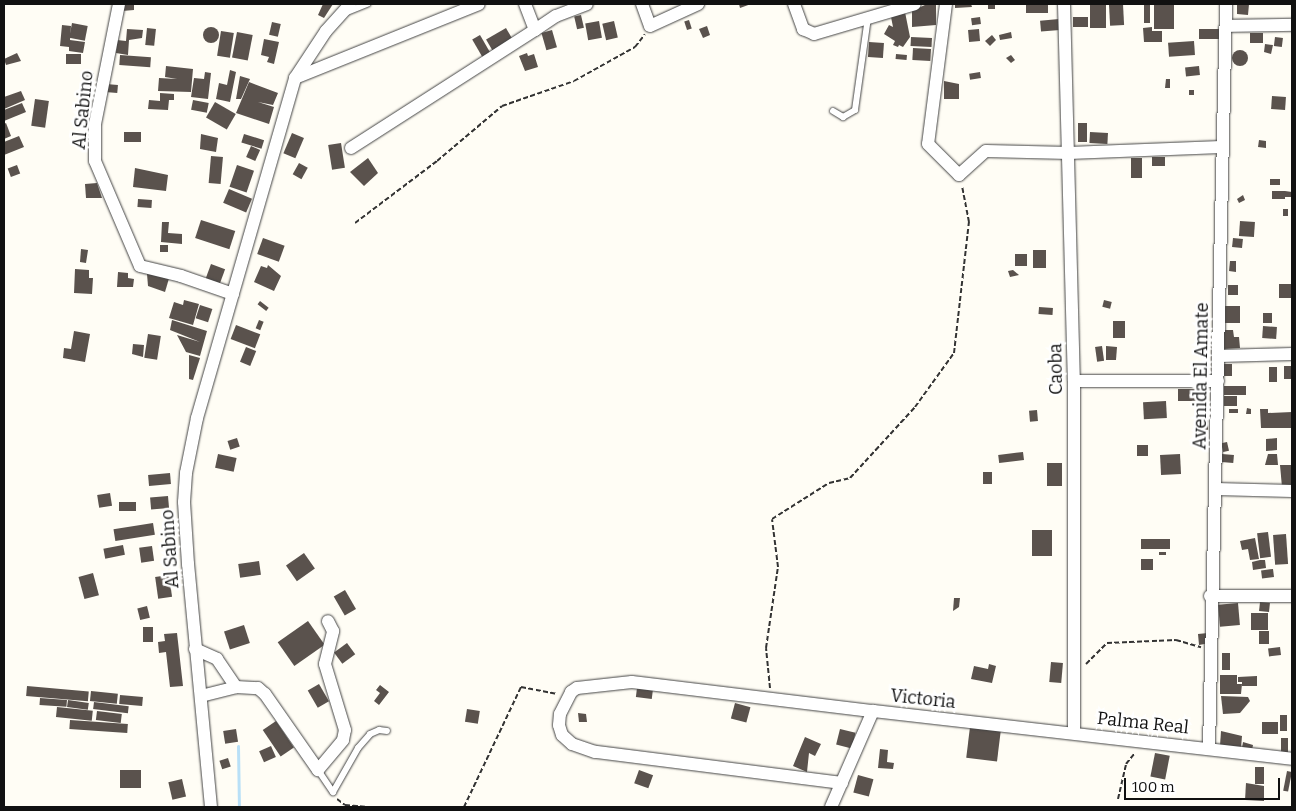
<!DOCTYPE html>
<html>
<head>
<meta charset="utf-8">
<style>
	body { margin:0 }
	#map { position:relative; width:1296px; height:811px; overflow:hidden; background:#fffdf5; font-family:Bitter,serif }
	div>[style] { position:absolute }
	.stream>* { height:3px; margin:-1.5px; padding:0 1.5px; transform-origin:1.5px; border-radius:1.5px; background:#b9e0f7 }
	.building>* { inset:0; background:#5a524d; transform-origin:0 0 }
	.round { border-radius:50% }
	.path>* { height:2px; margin-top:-1px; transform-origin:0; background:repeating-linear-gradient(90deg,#333 0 5px,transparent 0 7.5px) }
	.roads { filter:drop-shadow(0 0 1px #444) drop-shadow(0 0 1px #444) }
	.service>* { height:6px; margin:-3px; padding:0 3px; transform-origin:3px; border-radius:3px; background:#fff }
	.minor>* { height:12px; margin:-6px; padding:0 6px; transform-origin:6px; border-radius:6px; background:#fff }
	span { translate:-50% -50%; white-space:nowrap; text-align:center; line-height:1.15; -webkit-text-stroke:5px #fff; paint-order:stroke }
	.street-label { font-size:18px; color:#111 }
	.frame { position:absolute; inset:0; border:5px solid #111; pointer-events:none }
	.scale { position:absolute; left:1124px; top:778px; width:156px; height:22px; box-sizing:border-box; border:2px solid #111; border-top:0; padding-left:6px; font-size:15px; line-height:18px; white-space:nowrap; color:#111; -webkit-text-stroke:4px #fff; paint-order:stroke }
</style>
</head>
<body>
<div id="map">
	<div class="stream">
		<div style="left:238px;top:746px;width:61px;rotate:89.1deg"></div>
	</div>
	<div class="building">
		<div style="clip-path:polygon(122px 4px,134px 4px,134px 10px,122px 11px)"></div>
		<div style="clip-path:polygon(323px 4px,333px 4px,324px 18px,318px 15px)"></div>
		<div style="clip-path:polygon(739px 4px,751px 4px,740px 8px)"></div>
		<div style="clip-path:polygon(927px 4px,936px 4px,936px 25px,912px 27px,912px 11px)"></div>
		<div style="clip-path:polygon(955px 4px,971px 4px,972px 7px,955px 8px)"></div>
		<div style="left:988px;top:4px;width:7px;height:5px"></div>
		<div style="left:1026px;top:4px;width:22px;height:9px"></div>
		<div style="left:1090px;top:4px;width:16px;height:24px"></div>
		<div style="left:1123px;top:4px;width:21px;height:14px;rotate:87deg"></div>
		<div style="left:1154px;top:4px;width:20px;height:25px"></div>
		<div style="clip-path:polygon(1237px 4px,1249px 4px,1248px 15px,1237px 14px)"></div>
		<div style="left:1144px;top:5px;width:6px;height:18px"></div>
		<div style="clip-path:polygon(905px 12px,910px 37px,903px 47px,899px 45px,898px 47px,893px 45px,895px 41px,884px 34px,889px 25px,893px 27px,891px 17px)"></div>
		<div style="left:581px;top:15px;width:13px;height:7px;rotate:77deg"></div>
		<div style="left:980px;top:17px;width:7px;height:9px;rotate:82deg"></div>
		<div style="left:1088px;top:17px;width:10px;height:15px;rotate:90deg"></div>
		<div style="left:1059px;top:19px;width:11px;height:19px;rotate:85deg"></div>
		<div style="left:689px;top:20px;width:9px;height:5px;rotate:72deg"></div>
		<div style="left:599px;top:21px;width:17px;height:14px;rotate:80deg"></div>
		<div style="left:614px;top:21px;width:17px;height:12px;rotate:77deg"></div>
		<div style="left:272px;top:22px;width:9px;height:13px;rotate:13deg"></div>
		<div style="left:72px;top:23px;width:16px;height:15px;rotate:11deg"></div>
		<div style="clip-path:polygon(62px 25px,71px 26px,70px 40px,85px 42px,83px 53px,69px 51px,69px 47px,60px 46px)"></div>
		<div style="clip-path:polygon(707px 26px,710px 35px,703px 38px,699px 29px)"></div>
		<div class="round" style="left:203px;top:27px;width:16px;height:16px"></div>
		<div style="clip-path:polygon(1152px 27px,1152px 31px,1162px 31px,1162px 42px,1144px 42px,1143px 28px)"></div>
		<div style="left:147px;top:28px;width:9px;height:17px;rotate:6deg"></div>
		<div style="left:506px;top:28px;width:14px;height:23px;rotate:60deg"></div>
		<div style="clip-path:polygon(127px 29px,143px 30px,142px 38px,129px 40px,128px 55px,116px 53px,117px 40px,126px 41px)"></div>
		<div style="left:979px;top:29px;width:12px;height:11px;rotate:85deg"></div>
		<div style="left:1199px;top:29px;width:20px;height:10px"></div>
		<div style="left:552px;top:30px;width:18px;height:11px;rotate:74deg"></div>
		<div style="left:221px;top:31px;width:13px;height:25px;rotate:9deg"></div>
		<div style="left:237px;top:32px;width:16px;height:26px;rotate:11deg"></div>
		<div style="clip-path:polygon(1011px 32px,1012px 38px,1000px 40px,999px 35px)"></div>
		<div style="left:1250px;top:33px;width:13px;height:10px"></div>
		<div style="left:480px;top:35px;width:22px;height:9px;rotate:60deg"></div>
		<div style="clip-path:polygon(992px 35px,996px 40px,990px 46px,985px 41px)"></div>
		<div style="left:911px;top:37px;width:21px;height:9px;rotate:3deg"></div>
		<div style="left:1275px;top:37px;width:8px;height:9px;rotate:7deg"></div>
		<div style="clip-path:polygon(264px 39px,279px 42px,274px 64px,267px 62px,269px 57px,261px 55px)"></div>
		<div style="left:1194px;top:41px;width:14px;height:26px;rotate:86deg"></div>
		<div style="left:869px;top:42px;width:15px;height:15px;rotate:4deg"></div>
		<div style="clip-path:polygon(1265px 44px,1273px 45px,1271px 54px,1264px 52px)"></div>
		<div style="left:913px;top:48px;width:18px;height:12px;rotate:3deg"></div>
		<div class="round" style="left:1232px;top:50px;width:16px;height:16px"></div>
		<div style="clip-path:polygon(17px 53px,21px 61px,6px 65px,4px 59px)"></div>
		<div style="clip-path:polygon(527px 53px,528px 56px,534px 54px,538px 67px,525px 71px,519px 56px)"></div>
		<div style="left:66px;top:54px;width:15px;height:10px"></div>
		<div style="left:896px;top:54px;width:11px;height:5px;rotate:5deg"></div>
		<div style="left:120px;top:55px;width:31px;height:10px;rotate:4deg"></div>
		<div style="clip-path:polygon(1011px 55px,1015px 60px,1011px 63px,1006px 58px)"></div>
		<div style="clip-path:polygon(166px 66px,193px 69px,191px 92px,158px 91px,159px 78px,177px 79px,165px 77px)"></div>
		<div style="left:1199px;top:66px;width:9px;height:14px;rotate:84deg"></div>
		<div style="clip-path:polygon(230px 70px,236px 72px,230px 102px,216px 99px,219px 83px,227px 85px)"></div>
		<div style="left:84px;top:72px;width:10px;height:15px;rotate:6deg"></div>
		<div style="clip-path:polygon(205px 72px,211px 73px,208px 99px,191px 97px,194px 78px,204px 79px)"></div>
		<div style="left:980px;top:72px;width:6px;height:11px;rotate:81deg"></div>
		<div style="clip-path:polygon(240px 76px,250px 79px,241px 99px,236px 99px)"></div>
		<div style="clip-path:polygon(1166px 79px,1170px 79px,1170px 88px,1165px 88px)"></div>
		<div style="clip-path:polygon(944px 81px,959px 84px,959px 99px,944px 99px)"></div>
		<div style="clip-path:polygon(249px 82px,278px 93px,273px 105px,258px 102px,274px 107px,269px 124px,236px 113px)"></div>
		<div style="left:106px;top:84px;width:12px;height:8px;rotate:5deg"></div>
		<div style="left:1189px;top:90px;width:5px;height:5px"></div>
		<div style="clip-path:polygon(21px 91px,25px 100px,4px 109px,4px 97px)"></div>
		<div style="clip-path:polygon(160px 93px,174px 94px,174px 100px,169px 100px,168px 110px,148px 109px,149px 100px,160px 101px)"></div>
		<div style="left:1272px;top:96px;width:14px;height:13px;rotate:4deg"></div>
		<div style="left:35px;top:99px;width:14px;height:27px;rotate:8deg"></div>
		<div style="left:193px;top:100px;width:16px;height:10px;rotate:11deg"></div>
		<div style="left:215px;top:102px;width:24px;height:18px;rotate:30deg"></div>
		<div style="clip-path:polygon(22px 103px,26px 112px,4px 121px,4px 110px)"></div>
		<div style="clip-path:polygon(6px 123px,11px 136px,4px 139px,4px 124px)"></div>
		<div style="left:1078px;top:123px;width:9px;height:19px"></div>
		<div style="left:124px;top:132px;width:17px;height:10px"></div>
		<div style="left:1090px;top:132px;width:18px;height:11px;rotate:3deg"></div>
		<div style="left:292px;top:133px;width:13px;height:22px;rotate:23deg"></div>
		<div style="clip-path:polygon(201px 134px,218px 138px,216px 152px,200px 149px)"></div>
		<div style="left:244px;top:134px;width:21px;height:9px;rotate:17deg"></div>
		<div style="clip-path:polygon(19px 136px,24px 147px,4px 155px,4px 142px)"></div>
		<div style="clip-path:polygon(1259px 140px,1266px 141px,1266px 148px,1258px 147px)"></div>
		<div style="left:341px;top:143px;width:25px;height:13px;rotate:81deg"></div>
		<div style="left:251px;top:146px;width:10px;height:12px;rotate:24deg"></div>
		<div style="left:211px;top:156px;width:12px;height:27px;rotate:5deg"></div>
		<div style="left:1152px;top:157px;width:13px;height:9px"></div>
		<div style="clip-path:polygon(368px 158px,378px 173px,364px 186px,350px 172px)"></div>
		<div style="left:1131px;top:158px;width:11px;height:20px"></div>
		<div style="left:299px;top:163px;width:10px;height:13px;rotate:29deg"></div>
		<div style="left:17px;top:165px;width:9px;height:10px;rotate:69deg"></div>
		<div style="left:237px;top:165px;width:18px;height:23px;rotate:19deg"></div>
		<div style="clip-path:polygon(135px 168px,168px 175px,166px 191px,133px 187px)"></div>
		<div style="left:1270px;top:179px;width:10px;height:6px"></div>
		<div style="clip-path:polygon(97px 183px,102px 198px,86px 198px,85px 184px)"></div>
		<div style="left:229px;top:189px;width:25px;height:15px;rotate:23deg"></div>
		<div style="left:1272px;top:191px;width:13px;height:8px"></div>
		<div style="clip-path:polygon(1285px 191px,1292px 192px,1292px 197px,1285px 197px)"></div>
		<div style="clip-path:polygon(1243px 195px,1245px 200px,1239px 203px,1237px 199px)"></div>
		<div style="left:138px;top:199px;width:14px;height:8px;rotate:4deg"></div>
		<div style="left:1283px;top:209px;width:5px;height:7px"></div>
		<div style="left:201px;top:220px;width:36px;height:19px;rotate:18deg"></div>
		<div style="left:1240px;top:221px;width:15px;height:15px;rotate:4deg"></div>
		<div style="clip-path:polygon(162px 222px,169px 222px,168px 233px,182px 234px,182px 244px,161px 242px)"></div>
		<div style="left:263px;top:238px;width:23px;height:17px;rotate:20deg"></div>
		<div style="left:1233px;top:238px;width:10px;height:9px;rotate:6deg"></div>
		<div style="left:160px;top:245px;width:8px;height:7px"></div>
		<div style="clip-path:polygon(81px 249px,88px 250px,86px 263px,80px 262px)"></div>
		<div style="left:1033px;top:250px;width:13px;height:18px"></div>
		<div style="left:1015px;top:254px;width:12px;height:12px"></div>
		<div style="clip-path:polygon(1230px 261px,1236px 261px,1236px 272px,1229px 271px)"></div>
		<div style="left:211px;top:264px;width:15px;height:16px;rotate:20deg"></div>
		<div style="clip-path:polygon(268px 265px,281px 276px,274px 291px,254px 282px,261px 266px,267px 268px)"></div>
		<div style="clip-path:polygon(75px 269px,89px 270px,89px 278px,93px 278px,92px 294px,74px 293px)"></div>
		<div style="clip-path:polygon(1013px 270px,1019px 275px,1010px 277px,1008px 271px)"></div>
		<div style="clip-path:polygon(150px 271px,170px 275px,165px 292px,148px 286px,147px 274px)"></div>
		<div style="clip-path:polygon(118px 272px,128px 273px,128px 278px,134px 279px,133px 287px,117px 287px)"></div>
		<div style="left:1279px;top:284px;width:13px;height:14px"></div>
		<div style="left:1228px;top:285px;width:10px;height:10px"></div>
		<div style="clip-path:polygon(184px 300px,199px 304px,193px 325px,169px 318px,174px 302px,183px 305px)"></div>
		<div style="left:1104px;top:300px;width:8px;height:7px;rotate:14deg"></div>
		<div style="left:260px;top:301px;width:11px;height:4px;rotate:38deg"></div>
		<div style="left:200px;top:305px;width:13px;height:14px;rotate:18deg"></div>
		<div style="left:1224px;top:306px;width:16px;height:17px"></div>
		<div style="left:1039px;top:307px;width:14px;height:7px;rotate:4deg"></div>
		<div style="left:1263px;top:313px;width:9px;height:10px"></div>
		<div style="clip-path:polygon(172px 320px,207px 331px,200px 356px,186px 352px,177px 335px,200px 342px,170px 330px)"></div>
		<div style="left:259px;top:320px;width:5px;height:9px;rotate:22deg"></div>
		<div style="left:1113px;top:321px;width:12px;height:17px"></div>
		<div style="left:236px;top:325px;width:26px;height:15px;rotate:21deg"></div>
		<div style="left:1263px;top:326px;width:14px;height:12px;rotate:4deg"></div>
		<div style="clip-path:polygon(1224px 330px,1233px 330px,1234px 337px,1239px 337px,1240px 348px,1224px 349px)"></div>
		<div style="clip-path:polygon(74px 331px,90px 334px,85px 362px,63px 358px,64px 348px,71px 349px)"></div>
		<div style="left:148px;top:334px;width:13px;height:24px;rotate:9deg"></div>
		<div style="clip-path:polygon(133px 344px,144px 345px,143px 357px,132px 354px)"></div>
		<div style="left:1102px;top:346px;width:15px;height:7px;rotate:82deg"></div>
		<div style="clip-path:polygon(1106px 346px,1117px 347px,1116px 360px,1106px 360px)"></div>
		<div style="left:246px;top:347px;width:11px;height:16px;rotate:22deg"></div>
		<div style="clip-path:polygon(189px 355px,200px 358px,193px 380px,189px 379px)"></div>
		<div style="left:1224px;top:364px;width:8px;height:12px"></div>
		<div style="left:1284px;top:366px;width:8px;height:13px"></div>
		<div style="left:1269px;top:367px;width:8px;height:15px"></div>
		<div style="left:1224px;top:386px;width:22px;height:9px"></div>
		<div style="left:1205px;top:389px;width:12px;height:27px;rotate:90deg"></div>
		<div style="left:1224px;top:396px;width:13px;height:10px"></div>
		<div style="left:1166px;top:401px;width:17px;height:23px;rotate:87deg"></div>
		<div style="clip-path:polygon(1247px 408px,1251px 409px,1251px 414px,1246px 414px)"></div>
		<div style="left:1229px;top:409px;width:9px;height:4px"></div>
		<div style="clip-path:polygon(1260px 409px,1268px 409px,1268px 413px,1292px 412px,1292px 428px,1261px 428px)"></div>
		<div style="left:1037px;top:410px;width:11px;height:8px;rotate:85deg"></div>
		<div style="left:1197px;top:420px;width:11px;height:10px"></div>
		<div style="left:237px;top:438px;width:9px;height:10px;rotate:72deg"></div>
		<div style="clip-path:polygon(1277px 438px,1277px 450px,1266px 451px,1266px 439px)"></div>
		<div style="left:1227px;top:442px;width:9px;height:6px;rotate:77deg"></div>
		<div style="left:1137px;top:445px;width:11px;height:11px"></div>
		<div style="left:1023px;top:452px;width:8px;height:25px;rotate:83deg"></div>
		<div style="left:218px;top:454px;width:19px;height:14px;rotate:12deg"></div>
		<div style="left:1180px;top:454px;width:20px;height:20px;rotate:87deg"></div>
		<div style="left:1222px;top:454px;width:12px;height:8px;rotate:5deg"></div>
		<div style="clip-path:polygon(1268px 454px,1277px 454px,1278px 465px,1265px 465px)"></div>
		<div style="left:1047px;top:463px;width:15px;height:23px"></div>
		<div style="clip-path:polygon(1280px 465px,1292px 465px,1292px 487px,1282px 487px)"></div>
		<div style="left:983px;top:472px;width:9px;height:12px"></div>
		<div style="left:170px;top:473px;width:11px;height:22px;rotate:85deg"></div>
		<div style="left:110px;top:493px;width:13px;height:13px;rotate:81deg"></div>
		<div style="left:168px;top:496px;width:12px;height:18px;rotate:85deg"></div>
		<div style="left:136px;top:502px;width:9px;height:17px;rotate:90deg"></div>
		<div style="left:153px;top:523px;width:12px;height:40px;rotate:81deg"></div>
		<div style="left:1032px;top:530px;width:20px;height:26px"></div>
		<div style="left:1268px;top:532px;width:25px;height:11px;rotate:83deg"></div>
		<div style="left:1286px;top:534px;width:30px;height:13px;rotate:86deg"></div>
		<div style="clip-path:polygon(1255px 538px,1259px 559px,1250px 560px,1248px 549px,1242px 550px,1240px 541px)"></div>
		<div style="left:1141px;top:539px;width:29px;height:10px"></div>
		<div style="left:123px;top:545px;width:10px;height:20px;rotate:79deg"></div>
		<div style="left:152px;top:546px;width:15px;height:13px;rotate:82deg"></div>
		<div style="left:1159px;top:552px;width:7px;height:3px"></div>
		<div style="left:304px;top:553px;width:19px;height:22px;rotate:55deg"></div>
		<div style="left:1141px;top:559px;width:12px;height:11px"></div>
		<div style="clip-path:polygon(1260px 560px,1265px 560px,1266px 568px,1253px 570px,1252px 562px)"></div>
		<div style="left:259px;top:561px;width:14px;height:21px;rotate:82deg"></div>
		<div style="left:1273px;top:569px;width:8px;height:12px;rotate:83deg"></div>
		<div style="left:93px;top:573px;width:23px;height:15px;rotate:75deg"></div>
		<div style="left:169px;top:575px;width:22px;height:14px;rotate:82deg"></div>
		<div style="left:345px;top:590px;width:22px;height:13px;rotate:60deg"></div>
		<div style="clip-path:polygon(954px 598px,960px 598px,959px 607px,953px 611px)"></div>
		<div style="left:1260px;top:602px;width:10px;height:9px;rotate:6deg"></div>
		<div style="left:1238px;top:603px;width:22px;height:20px;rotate:85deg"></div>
		<div style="left:147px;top:606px;width:12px;height:10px;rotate:76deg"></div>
		<div style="left:1251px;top:613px;width:17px;height:17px"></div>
		<div style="left:308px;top:621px;width:29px;height:37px;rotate:55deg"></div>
		<div style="left:244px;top:625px;width:19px;height:21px;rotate:72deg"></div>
		<div style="left:143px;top:627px;width:10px;height:15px"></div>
		<div style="left:1259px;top:631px;width:10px;height:13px"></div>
		<div style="clip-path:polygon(177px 633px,183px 686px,170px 687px,166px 652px,159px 653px,158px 642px,165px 641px,164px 634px)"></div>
		<div style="clip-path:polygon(1208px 633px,1210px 643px,1199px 645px,1198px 634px)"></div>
		<div style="left:347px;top:643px;width:14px;height:16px;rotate:54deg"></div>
		<div style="left:1280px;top:647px;width:8px;height:12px;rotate:83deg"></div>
		<div style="left:1222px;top:653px;width:8px;height:17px"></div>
		<div style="left:1051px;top:662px;width:12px;height:20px;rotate:5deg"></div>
		<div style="clip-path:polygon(989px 664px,996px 666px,992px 683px,971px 679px,974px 666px,988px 669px)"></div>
		<div style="clip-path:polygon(1220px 675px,1237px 675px,1237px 684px,1242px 684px,1241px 694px,1220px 694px)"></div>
		<div style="clip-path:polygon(1257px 676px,1257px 686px,1242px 686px,1242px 682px,1238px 682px,1238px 677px)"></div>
		<div style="left:319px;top:684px;width:20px;height:13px;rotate:60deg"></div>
		<div style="clip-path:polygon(380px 685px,389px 692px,379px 705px,374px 701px,380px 693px,376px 690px)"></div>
		<div style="left:27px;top:686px;width:62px;height:10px;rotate:5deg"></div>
		<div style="left:637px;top:688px;width:16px;height:9px;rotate:7deg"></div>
		<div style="left:91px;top:691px;width:27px;height:10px;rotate:6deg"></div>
		<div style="left:120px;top:695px;width:23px;height:9px;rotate:5deg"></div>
		<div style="clip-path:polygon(1221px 696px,1248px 697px,1250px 701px,1240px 713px,1223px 714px)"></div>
		<div style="left:40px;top:698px;width:27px;height:7px;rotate:4deg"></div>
		<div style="left:68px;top:700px;width:21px;height:7px;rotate:8deg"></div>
		<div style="left:94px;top:702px;width:35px;height:7px;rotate:7deg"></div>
		<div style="left:735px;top:703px;width:16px;height:16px;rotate:15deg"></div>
		<div style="left:57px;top:707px;width:36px;height:10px;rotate:6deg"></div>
		<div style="left:467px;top:709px;width:13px;height:13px;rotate:9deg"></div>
		<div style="left:97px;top:711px;width:25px;height:9px;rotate:7deg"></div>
		<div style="clip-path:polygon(578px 713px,586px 714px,587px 722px,579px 722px)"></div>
		<div style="left:1280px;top:715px;width:7px;height:16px"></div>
		<div style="left:70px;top:720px;width:58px;height:9px;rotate:4deg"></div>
		<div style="left:276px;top:721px;width:32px;height:16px;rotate:56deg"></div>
		<div style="left:1262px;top:722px;width:16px;height:12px"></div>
		<div style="left:970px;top:727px;width:31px;height:31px;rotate:7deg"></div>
		<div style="left:236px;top:729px;width:13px;height:13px;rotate:81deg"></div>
		<div style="left:840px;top:729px;width:16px;height:16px;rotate:14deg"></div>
		<div style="clip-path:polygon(1221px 731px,1242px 736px,1241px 748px,1220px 746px)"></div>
		<div style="clip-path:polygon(805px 737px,821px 744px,815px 756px,809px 753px,807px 772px,793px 766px)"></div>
		<div style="left:1281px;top:738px;width:7px;height:17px"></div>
		<div style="clip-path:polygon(1243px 742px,1253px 745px,1252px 750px,1242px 748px)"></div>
		<div style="left:271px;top:746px;width:12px;height:13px;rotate:66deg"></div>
		<div style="clip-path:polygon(880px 749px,888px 750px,887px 762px,894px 763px,893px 769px,878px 768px)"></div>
		<div style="left:1155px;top:753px;width:15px;height:24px;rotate:11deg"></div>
		<div style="left:228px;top:758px;width:9px;height:9px;rotate:72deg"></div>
		<div style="left:1255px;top:767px;width:9px;height:17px"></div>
		<div style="left:141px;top:770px;width:18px;height:21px;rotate:90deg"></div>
		<div style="left:639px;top:770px;width:15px;height:14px;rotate:20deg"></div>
		<div style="left:1287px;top:771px;width:5px;height:20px;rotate:11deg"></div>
		<div style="left:858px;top:775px;width:16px;height:18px;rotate:15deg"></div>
		<div style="left:182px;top:779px;width:18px;height:14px;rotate:77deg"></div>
		<div style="clip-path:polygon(1246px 783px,1264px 786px,1264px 801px,1245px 800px)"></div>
	</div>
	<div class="path">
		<div style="left:355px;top:223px;width:103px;rotate:-37.1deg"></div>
		<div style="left:437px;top:161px;width:85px;rotate:-40.2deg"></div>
		<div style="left:502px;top:106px;width:76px;rotate:-19.1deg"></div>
		<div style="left:574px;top:81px;width:70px;rotate:-29.1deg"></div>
		<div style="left:635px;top:47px;width:16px;rotate:-52deg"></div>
		<div style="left:1086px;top:664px;width:30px;rotate:-45deg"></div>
		<div style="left:1107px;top:643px;width:69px;rotate:-2.5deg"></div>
		<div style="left:1176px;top:640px;width:26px;rotate:16deg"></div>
		<div style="left:770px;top:688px;width:40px;rotate:-95.7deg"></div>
		<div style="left:766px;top:648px;width:82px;rotate:-81.6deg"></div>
		<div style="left:778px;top:567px;width:48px;rotate:-97.1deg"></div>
		<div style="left:772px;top:519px;width:67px;rotate:-32.3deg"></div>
		<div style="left:829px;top:483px;width:22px;rotate:-13deg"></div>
		<div style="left:850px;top:478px;width:96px;rotate:-47.5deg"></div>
		<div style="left:915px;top:407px;width:67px;rotate:-54.2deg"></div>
		<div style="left:954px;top:353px;width:132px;rotate:-83.5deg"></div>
		<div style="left:969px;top:222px;width:36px;rotate:-101deg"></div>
		<div style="left:337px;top:799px;width:10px;rotate:37deg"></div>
		<div style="left:345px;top:805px;width:23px;rotate:5deg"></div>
		<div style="left:1118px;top:799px;width:36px;rotate:-77deg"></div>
		<div style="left:1126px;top:764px;width:14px;rotate:-51deg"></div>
		<div style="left:464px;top:807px;width:133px;rotate:-64.6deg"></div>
		<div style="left:521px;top:687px;width:37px;rotate:11deg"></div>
	</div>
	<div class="roads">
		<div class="service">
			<div style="left:347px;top:12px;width:22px;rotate:-22deg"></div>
			<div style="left:833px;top:111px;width:12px;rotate:31deg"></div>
			<div style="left:843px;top:117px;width:14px;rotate:-30deg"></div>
			<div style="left:855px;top:110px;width:94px;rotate:-82deg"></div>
			<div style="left:318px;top:770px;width:27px;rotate:56deg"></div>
			<div style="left:333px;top:792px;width:51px;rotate:-60.4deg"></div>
			<div style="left:358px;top:748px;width:18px;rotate:-49deg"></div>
			<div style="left:370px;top:734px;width:10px;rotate:-24deg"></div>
			<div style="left:379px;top:730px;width:8px;rotate:7deg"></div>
		</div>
		<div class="minor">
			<div style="left:119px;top:4px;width:122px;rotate:101.3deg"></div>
			<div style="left:95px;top:124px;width:37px;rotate:90deg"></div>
			<div style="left:95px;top:161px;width:114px;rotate:66.8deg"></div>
			<div style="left:140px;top:266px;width:42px;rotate:13.7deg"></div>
			<div style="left:181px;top:276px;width:55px;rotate:19.1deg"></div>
			<div style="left:642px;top:4px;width:23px;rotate:70deg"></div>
			<div style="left:650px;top:26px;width:53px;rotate:-24.6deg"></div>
			<div style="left:794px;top:4px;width:27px;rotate:70deg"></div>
			<div style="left:803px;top:29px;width:12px;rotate:24deg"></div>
			<div style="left:814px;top:34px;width:105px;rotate:-16.5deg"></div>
			<div style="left:946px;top:4px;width:141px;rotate:97.3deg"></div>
			<div style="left:928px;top:144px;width:44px;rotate:45deg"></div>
			<div style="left:959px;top:175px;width:36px;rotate:-42deg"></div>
			<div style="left:986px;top:151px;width:83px;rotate:1.4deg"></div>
			<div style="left:1069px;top:153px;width:152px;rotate:-2.3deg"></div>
			<div style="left:1064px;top:4px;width:377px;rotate:88.5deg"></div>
			<div style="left:1074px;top:381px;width:352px;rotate:90deg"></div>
			<div style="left:1226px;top:26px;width:66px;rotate:-0.9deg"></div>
			<div style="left:535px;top:30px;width:25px;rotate:-34deg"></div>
			<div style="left:556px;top:16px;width:33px;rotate:-21deg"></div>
			<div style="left:295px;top:78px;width:198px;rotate:-21.9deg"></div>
			<div style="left:351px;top:148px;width:219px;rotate:-32.7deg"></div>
			<div style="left:535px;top:30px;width:28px;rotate:-111deg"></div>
			<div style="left:1220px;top:356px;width:72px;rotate:-1.6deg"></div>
			<div style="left:1074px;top:381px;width:144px"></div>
			<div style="left:1216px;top:489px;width:76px;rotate:1.5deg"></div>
			<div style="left:1210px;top:596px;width:82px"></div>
			<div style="left:195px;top:649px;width:24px;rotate:24deg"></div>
			<div style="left:217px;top:659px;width:34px;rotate:56deg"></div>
			<div style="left:201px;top:696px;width:36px;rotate:-14deg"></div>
			<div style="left:236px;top:687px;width:22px;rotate:3deg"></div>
			<div style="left:258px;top:688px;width:9px;rotate:41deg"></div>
			<div style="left:265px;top:694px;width:93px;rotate:55.1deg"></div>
			<div style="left:318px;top:770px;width:39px;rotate:-50deg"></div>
			<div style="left:343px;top:740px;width:10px;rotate:-79deg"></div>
			<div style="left:345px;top:730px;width:69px;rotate:-106.9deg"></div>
			<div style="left:325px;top:664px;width:34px;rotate:-76deg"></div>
			<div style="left:333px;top:631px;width:11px;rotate:-117deg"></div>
			<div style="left:1209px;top:748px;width:744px;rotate:-88.69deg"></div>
			<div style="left:842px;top:783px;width:249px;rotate:-172.8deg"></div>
			<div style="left:595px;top:752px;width:24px;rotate:-161deg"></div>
			<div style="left:572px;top:744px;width:13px;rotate:-138deg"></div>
			<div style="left:562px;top:735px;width:10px;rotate:-107deg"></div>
			<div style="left:559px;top:725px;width:11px;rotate:-85deg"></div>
			<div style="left:560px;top:714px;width:25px;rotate:-63deg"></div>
			<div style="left:571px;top:692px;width:7px;rotate:-34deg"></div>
			<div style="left:577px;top:688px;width:55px;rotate:-6.2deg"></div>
			<div style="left:632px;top:682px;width:243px;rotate:6.9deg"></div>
			<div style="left:211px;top:807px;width:244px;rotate:-95.4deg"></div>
			<div style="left:188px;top:564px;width:62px;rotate:-93.7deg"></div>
			<div style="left:184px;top:502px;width:29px;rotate:-86deg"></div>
			<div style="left:186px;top:473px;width:56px;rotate:-78.7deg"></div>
			<div style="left:197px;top:418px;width:354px;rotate:-73.9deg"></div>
			<div style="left:295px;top:78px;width:56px;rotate:-56.6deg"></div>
			<div style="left:326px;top:31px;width:36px;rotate:-48deg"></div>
			<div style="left:831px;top:807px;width:105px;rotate:-66.4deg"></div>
			<div style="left:873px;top:711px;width:422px;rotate:6.5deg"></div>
		</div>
	</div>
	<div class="street-label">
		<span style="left:83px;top:110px;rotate:-84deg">Al Sabino</span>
		<span style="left:1056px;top:369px;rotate:-91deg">Caoba</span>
		<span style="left:1201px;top:376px;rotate:-89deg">Avenida El Amate</span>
		<span style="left:170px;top:549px;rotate:-94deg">Al Sabino</span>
		<span style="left:923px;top:699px;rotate:6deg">Victoria</span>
		<span style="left:1143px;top:723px;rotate:6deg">Palma Real</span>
	</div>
	<div class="frame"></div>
	<div class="scale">100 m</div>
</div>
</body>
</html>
